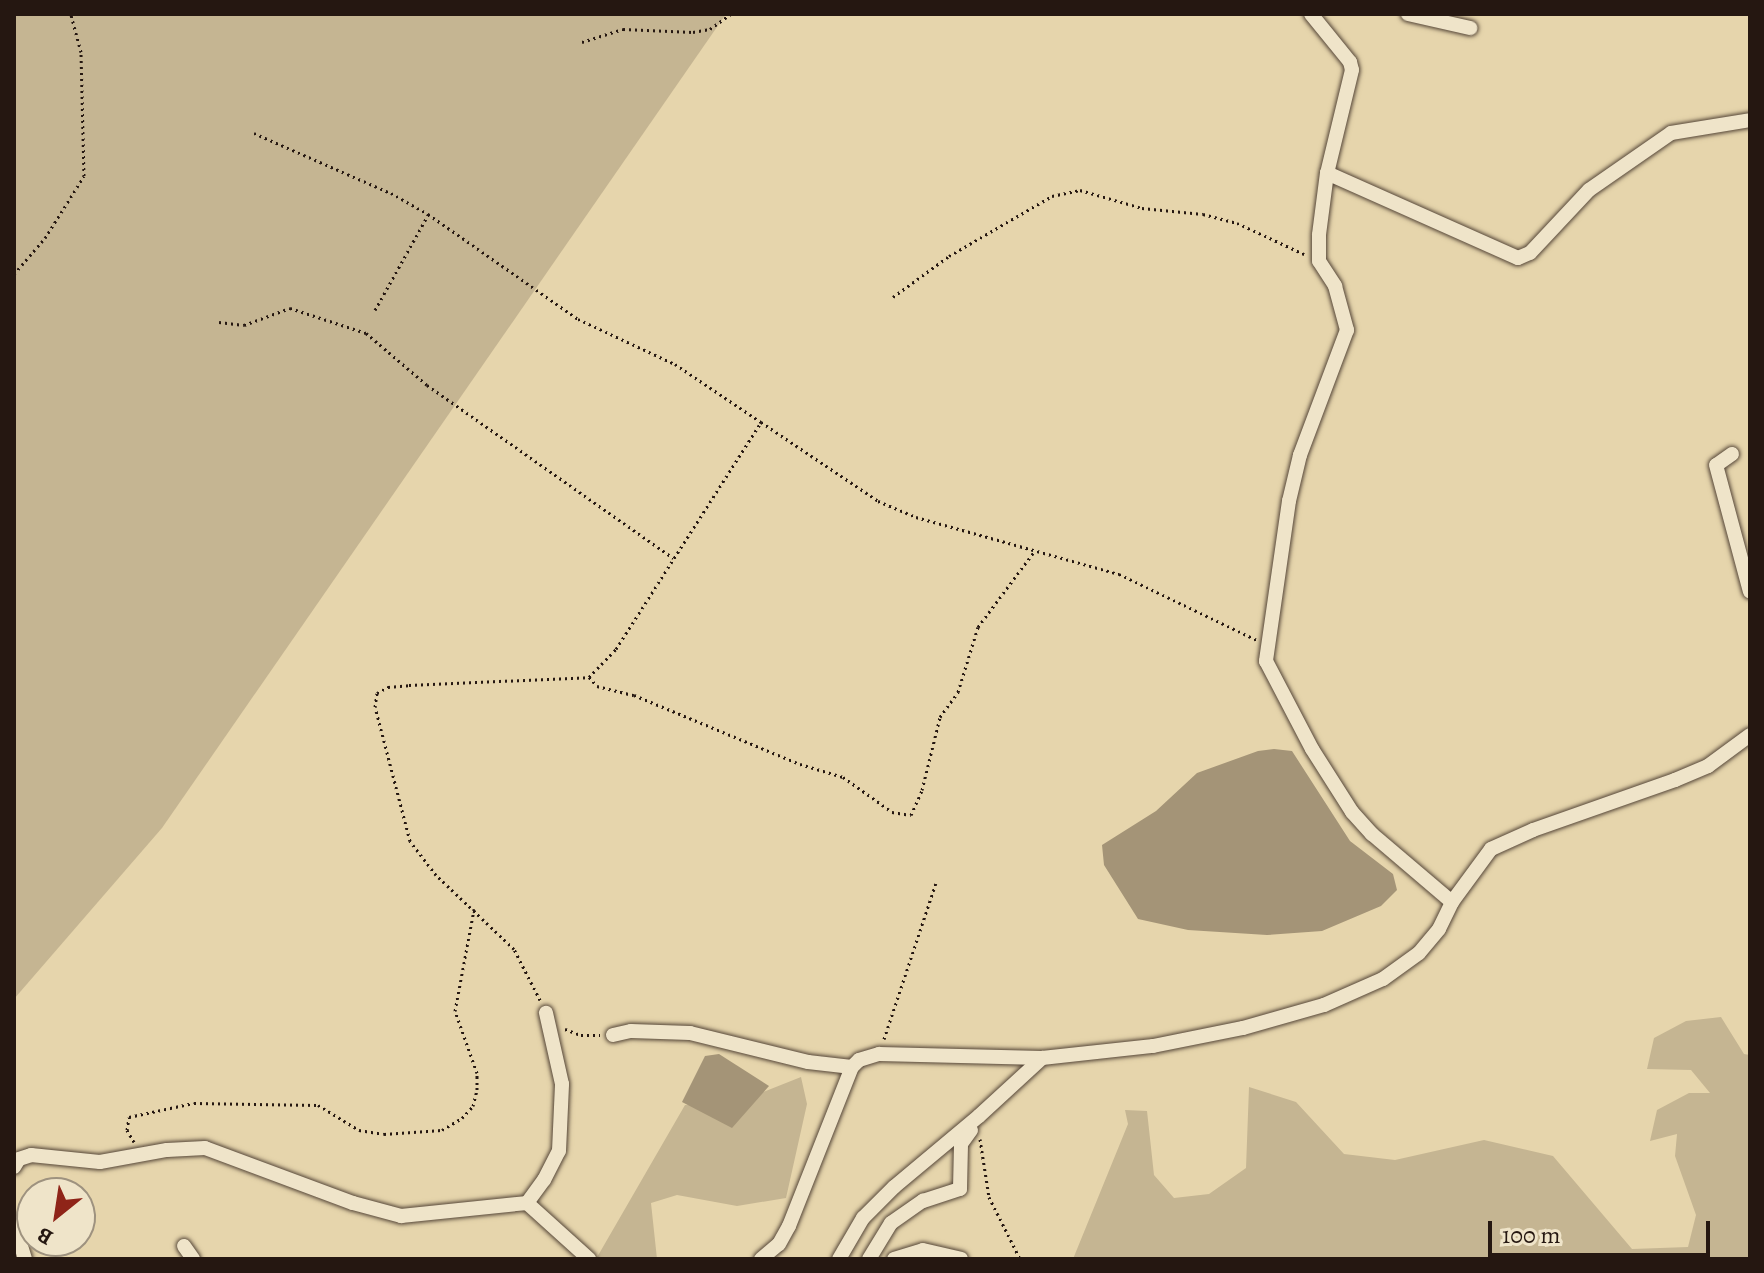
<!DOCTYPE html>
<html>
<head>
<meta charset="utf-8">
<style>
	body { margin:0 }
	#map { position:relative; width:1764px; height:1273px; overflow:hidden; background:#e6d5ac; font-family:Alegreya,serif }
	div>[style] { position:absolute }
	.green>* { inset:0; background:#c5b592 }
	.water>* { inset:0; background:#a49477 }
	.path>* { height:3px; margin-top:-1.5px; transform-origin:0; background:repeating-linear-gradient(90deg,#251711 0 2px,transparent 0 6px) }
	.roads { filter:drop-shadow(0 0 2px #554638) drop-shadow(0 0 2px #554638) }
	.minor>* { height:14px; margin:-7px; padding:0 7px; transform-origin:7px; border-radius:7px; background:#efe4c9 }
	span { translate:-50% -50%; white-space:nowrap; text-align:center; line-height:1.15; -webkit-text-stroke:6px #efe4c9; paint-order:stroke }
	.frame { position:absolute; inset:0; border:16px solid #251711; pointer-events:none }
	.north { position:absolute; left:16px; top:1177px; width:80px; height:80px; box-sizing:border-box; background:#efe4c9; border:2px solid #9e927f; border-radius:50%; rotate:210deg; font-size:22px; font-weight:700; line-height:32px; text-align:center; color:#251711 }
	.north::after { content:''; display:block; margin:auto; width:28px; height:36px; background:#8f2418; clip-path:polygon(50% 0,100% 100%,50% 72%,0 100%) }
	.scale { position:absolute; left:1488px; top:1221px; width:222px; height:36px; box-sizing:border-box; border:4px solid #251711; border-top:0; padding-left:10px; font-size:24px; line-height:28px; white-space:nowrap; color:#251711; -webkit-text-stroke:6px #efe4c9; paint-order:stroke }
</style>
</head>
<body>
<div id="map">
	<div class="green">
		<div style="clip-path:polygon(14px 14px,726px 14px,162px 828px,14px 999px)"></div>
		<div style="clip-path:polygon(1721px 1017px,1744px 1054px,1750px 1055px,1750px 1259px,1073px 1259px,1128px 1124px,1125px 1110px,1147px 1111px,1154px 1175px,1174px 1198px,1209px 1194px,1246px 1168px,1249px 1087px,1296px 1102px,1344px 1154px,1395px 1160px,1484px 1140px,1553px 1156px,1632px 1249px,1688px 1247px,1696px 1215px,1675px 1156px,1677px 1134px,1650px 1141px,1657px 1110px,1689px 1093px,1710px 1093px,1691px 1070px,1647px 1069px,1654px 1038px,1686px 1021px)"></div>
		<div style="clip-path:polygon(801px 1077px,807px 1104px,786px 1198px,737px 1206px,677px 1195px,651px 1203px,657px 1259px,596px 1259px,685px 1105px,728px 1106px)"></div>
	</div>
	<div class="water">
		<div style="clip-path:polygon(1274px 749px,1292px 751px,1350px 841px,1393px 874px,1397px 890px,1381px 906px,1322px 931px,1267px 935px,1188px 930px,1138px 919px,1104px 865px,1102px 845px,1156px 811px,1197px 773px,1258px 751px)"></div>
		<div style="clip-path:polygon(719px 1054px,769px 1086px,732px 1128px,682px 1102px,705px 1056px)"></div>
	</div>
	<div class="path">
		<div style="left:582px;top:42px;width:43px;rotate:-17.6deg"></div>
		<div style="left:623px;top:29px;width:70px;rotate:2.5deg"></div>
		<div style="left:693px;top:32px;width:17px;rotate:-10deg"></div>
		<div style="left:710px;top:29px;width:26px;rotate:-36deg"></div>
		<div style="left:254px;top:133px;width:150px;rotate:23.7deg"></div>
		<div style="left:391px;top:193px;width:43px;rotate:29.6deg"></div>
		<div style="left:428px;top:214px;width:183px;rotate:35deg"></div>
		<div style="left:578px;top:319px;width:107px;rotate:24.9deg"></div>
		<div style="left:675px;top:364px;width:104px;rotate:34deg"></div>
		<div style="left:14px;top:274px;width:48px;rotate:-49.3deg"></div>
		<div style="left:45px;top:238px;width:73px;rotate:-57.8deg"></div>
		<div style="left:84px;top:176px;width:124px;rotate:-91.4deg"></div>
		<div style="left:81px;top:52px;width:39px;rotate:-105deg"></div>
		<div style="left:893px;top:297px;width:69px;rotate:-36.2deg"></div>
		<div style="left:949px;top:256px;width:119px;rotate:-30.2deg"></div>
		<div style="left:1052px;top:196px;width:29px;rotate:-12deg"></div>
		<div style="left:1080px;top:190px;width:65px;rotate:16.2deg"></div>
		<div style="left:1142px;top:208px;width:61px;rotate:5.6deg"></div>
		<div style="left:1203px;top:214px;width:35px;rotate:15deg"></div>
		<div style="left:1237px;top:223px;width:74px;rotate:24.8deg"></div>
		<div style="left:375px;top:310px;width:109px;rotate:-60.8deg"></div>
		<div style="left:219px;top:322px;width:25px;rotate:7deg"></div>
		<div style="left:244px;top:325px;width:49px;rotate:-20.3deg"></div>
		<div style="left:290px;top:308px;width:80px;rotate:18.2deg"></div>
		<div style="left:366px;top:333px;width:80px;rotate:40.4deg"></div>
		<div style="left:427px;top:385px;width:301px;rotate:35.1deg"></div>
		<div style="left:589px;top:677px;width:12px;rotate:48deg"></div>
		<div style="left:597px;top:686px;width:38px;rotate:14deg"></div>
		<div style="left:634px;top:695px;width:180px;rotate:22.6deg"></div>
		<div style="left:800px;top:764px;width:45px;rotate:16.8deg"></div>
		<div style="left:843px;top:777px;width:60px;rotate:35.5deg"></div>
		<div style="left:892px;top:812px;width:19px;rotate:9deg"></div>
		<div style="left:911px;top:815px;width:27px;rotate:-66deg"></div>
		<div style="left:922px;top:790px;width:75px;rotate:-76.1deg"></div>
		<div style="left:940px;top:717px;width:31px;rotate:-54deg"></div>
		<div style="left:958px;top:692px;width:68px;rotate:-72.9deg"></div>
		<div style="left:978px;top:627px;width:94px;rotate:-53.3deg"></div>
		<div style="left:540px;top:1000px;width:57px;rotate:-117deg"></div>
		<div style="left:514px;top:949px;width:108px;rotate:-136.5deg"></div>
		<div style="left:436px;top:875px;width:43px;rotate:-127.4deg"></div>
		<div style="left:410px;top:841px;width:138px;rotate:-104.6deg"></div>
		<div style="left:375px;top:707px;width:14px;rotate:-82deg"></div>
		<div style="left:377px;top:693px;width:13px;rotate:-29deg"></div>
		<div style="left:388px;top:687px;width:21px;rotate:-5deg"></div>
		<div style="left:409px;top:685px;width:180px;rotate:-2.5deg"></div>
		<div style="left:589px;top:677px;width:39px;rotate:-46deg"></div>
		<div style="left:616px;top:649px;width:269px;rotate:-57.4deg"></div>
		<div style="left:761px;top:422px;width:141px;rotate:34deg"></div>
		<div style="left:878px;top:501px;width:41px;rotate:22.8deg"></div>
		<div style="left:916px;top:517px;width:211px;rotate:15.7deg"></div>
		<div style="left:1119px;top:574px;width:153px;rotate:25.6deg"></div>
		<div style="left:565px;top:1029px;width:17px;rotate:21deg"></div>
		<div style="left:581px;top:1035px;width:19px"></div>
		<div style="left:884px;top:1039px;width:164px;rotate:-71.6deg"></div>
		<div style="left:980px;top:1139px;width:59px;rotate:81.2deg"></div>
		<div style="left:989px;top:1197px;width:69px;rotate:63.4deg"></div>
		<div style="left:134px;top:1142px;width:14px;rotate:-120deg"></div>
		<div style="left:127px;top:1130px;width:13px;rotate:-81deg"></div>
		<div style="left:129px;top:1117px;width:66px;rotate:-12.2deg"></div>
		<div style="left:194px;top:1103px;width:124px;rotate:0.9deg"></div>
		<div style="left:318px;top:1105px;width:48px;rotate:31.4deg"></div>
		<div style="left:359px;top:1130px;width:25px;rotate:9deg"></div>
		<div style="left:384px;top:1134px;width:58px;rotate:-3.9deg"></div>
		<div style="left:442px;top:1130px;width:23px;rotate:-31deg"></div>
		<div style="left:462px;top:1118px;width:16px;rotate:-47deg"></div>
		<div style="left:473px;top:1106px;width:16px;rotate:-76deg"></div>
		<div style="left:477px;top:1090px;width:17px;rotate:-90deg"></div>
		<div style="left:477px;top:1073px;width:66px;rotate:-109.5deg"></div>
		<div style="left:455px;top:1011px;width:104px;rotate:-79.4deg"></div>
	</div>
	<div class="roads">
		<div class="minor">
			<div style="left:1311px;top:14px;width:62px;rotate:50.9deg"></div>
			<div style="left:1350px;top:62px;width:8px;rotate:76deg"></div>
			<div style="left:1352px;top:70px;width:106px;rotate:103.6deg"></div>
			<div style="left:1327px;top:173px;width:63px;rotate:97.4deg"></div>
			<div style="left:1319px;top:235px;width:26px;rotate:90deg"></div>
			<div style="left:1319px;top:261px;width:30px;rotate:57deg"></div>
			<div style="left:1335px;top:286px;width:46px;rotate:74.7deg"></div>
			<div style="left:1347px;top:330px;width:134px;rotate:110.6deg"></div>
			<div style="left:1300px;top:455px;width:47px;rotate:103.4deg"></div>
			<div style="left:1289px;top:501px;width:162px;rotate:98.2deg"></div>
			<div style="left:1266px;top:661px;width:99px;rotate:62.4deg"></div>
			<div style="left:1312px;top:749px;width:75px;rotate:57.6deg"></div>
			<div style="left:1352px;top:812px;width:30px;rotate:48deg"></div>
			<div style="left:1372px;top:834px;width:105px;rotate:40.4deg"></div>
			<div style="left:1408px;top:14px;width:64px;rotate:12.7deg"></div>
			<div style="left:1327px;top:173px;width:209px;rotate:24deg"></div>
			<div style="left:1518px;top:258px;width:13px;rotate:-23deg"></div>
			<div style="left:1530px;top:253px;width:86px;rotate:-46.9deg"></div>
			<div style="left:1589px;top:190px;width:100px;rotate:-34.8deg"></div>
			<div style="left:1671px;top:133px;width:80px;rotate:-9.3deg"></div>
			<div style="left:1732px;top:454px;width:19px;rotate:145deg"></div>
			<div style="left:1716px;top:465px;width:131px;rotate:75deg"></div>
			<div style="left:613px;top:1035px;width:18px;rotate:-13deg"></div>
			<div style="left:631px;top:1031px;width:59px;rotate:1.9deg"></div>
			<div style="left:690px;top:1033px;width:122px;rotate:13.8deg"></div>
			<div style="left:808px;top:1062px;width:44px;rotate:6.5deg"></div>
			<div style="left:14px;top:1167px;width:9px;rotate:-58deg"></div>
			<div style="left:19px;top:1159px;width:13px;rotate:-18deg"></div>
			<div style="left:31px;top:1155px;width:69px;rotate:5.8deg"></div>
			<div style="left:100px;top:1162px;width:68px;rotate:-10.2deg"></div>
			<div style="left:167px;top:1150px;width:38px;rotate:-3deg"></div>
			<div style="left:205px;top:1148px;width:158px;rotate:20.4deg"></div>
			<div style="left:353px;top:1203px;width:50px;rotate:15.2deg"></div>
			<div style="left:401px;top:1216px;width:127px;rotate:-5.9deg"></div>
			<div style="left:527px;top:1203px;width:84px;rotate:42.1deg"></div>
			<div style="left:527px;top:1203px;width:29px;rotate:-54deg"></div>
			<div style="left:544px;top:1180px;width:33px;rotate:-63deg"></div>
			<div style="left:559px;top:1151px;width:67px;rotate:-87.4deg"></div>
			<div style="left:562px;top:1084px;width:73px;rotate:-102.7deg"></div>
			<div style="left:14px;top:1223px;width:38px;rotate:73deg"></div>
			<div style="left:184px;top:1246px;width:16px;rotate:55deg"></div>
			<div style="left:761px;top:1259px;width:23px;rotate:-40deg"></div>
			<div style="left:779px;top:1244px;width:21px;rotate:-61deg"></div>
			<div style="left:789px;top:1226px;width:171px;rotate:-68.4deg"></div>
			<div style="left:852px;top:1067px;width:10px;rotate:-45deg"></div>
			<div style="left:859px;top:1060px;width:21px;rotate:-17deg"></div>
			<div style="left:879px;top:1054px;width:163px;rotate:1.4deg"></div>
			<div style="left:1042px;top:1058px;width:112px;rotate:-6.2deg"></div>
			<div style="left:1153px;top:1046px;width:92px;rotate:-11.3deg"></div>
			<div style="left:1243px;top:1028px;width:84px;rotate:-15.9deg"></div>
			<div style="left:1324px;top:1005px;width:64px;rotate:-23.8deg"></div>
			<div style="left:1383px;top:979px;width:44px;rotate:-35.8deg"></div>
			<div style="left:1419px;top:953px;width:31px;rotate:-50deg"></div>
			<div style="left:1439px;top:929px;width:30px;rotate:-64deg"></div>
			<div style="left:1452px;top:902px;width:66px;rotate:-53.7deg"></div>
			<div style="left:1491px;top:849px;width:46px;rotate:-24.3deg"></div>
			<div style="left:1533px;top:830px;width:151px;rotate:-19.4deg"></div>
			<div style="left:1675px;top:780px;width:36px;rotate:-23deg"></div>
			<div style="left:1708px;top:766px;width:52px;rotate:-36.4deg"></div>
			<div style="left:839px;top:1259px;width:48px;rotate:-59.7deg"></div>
			<div style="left:863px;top:1218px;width:44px;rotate:-45deg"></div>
			<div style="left:894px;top:1187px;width:111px;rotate:-39.9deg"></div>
			<div style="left:979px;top:1116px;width:86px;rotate:-42.6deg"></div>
			<div style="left:869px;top:1259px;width:42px;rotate:-58.6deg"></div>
			<div style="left:891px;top:1223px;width:39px;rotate:-35deg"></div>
			<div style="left:923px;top:1201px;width:39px;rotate:-18deg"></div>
			<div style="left:960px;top:1189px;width:45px;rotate:-88.7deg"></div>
			<div style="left:961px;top:1144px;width:17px;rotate:-54deg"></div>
			<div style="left:894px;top:1259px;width:30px;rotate:-17deg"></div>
			<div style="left:923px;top:1250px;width:39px;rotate:13deg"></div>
		</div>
	</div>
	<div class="frame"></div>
	<div class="north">B</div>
	<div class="scale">100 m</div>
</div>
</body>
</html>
